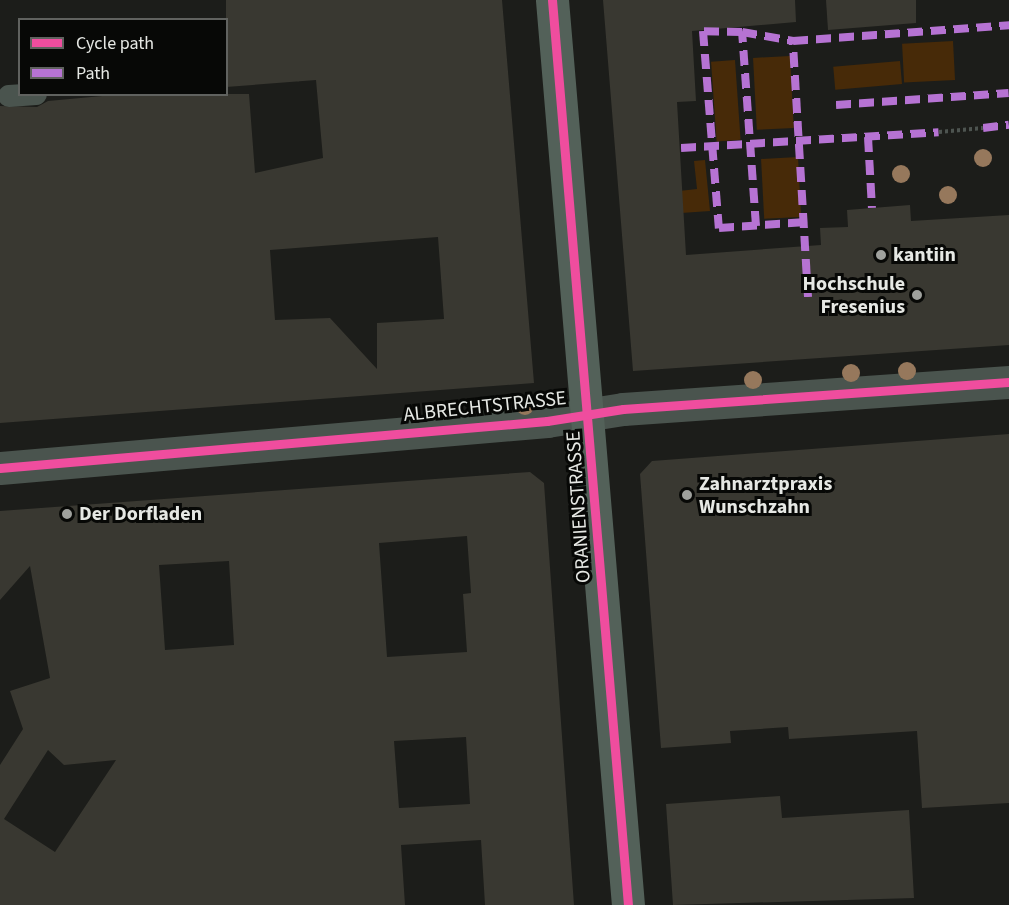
<!DOCTYPE html>
<html>
<head>
<meta charset="utf-8">
<style>
	body { margin:0 }
	#map { position:relative; width:1009px; height:905px; overflow:hidden; background:#1c1d1a; font-family:"Source Sans 3",sans-serif }
	div>[style] { position:absolute }
	.green>* { inset:0; background:#472a08; transform-origin:0 0 }
	.building>* { inset:0; background:#393831 }
	.path>* { height:4px; margin-top:-2px; transform-origin:0; background:repeating-linear-gradient(90deg,#4d5450 0 3px,transparent 0 6px) }
	.lane>* { height:22px; margin:-11px; padding:0 11px; transform-origin:11px; border-radius:11px; background:#4a544e }
	.street>* { height:33px; margin:-16.5px; padding:0 16.5px; transform-origin:16.5px; border-radius:16.5px; background:#4a544e }
	.secondary>* { height:33px; margin:-16.5px; padding:0 16.5px; transform-origin:16.5px; border-radius:16.5px; background:#536159 }
	.quiet>* { height:8px; margin-top:-4px; transform-origin:0; background:repeating-linear-gradient(90deg,#b673d3 0 15px,transparent 0 23px) }
	.cycleway>* { height:9px; margin:-4.5px; padding:0 4.5px; transform-origin:4.5px; border-radius:4.5px; background:#ef4d9e }
	.trees>* { width:18px; height:18px; margin:-9px; border-radius:50%; background:#96785c }
	.dots>* { width:16px; height:16px; translate:-50% -50%; box-sizing:border-box; border:3px solid #070806; border-radius:50% }
	span { translate:-50% -50%; white-space:nowrap; text-align:center; line-height:1.15; -webkit-text-stroke:6px #070806; paint-order:stroke }
	.poi-label { font-size:20px; color:#e6e8e4; font-weight:700 }
	.left { translate:0 -50%; text-align:left }
	.right { translate:-100% -50%; text-align:right }
	.street-label { font-size:20px; color:#e6e8e4 }
	.legend { position:absolute; left:18px; top:18px; width:210px; height:78px; box-sizing:border-box; background:#070806; border:2px solid #60625f; margin:0; padding:8px 10px; list-style:none; font-size:18px; color:#e6e8e4 }
	.legend li { display:flex; align-items:center; gap:12px; height:30px }
	.legend b { width:30px; border:2px solid #60625f }
</style>
</head>
<body>
<div id="map">
	<div class="green">
		<div style="left:953px;top:41px;width:39px;height:51px;rotate:87deg"></div>
		<div style="left:790px;top:56px;width:72px;height:37px;rotate:87deg"></div>
		<div style="left:735px;top:60px;width:80px;height:24px;rotate:86deg"></div>
		<div style="left:900px;top:61px;width:23px;height:67px;rotate:85deg"></div>
		<div style="left:798px;top:157px;width:60px;height:37px;rotate:87deg"></div>
		<div style="clip-path:polygon(705px 160px,710px 211px,681px 213px,679px 191px,697px 189px,694px 161px)"></div>
	</div>
	<div class="building">
		<div style="clip-path:polygon(evenodd,226px 0,502px 0,534px 383px,0 423px,0 106px,37px 107px,48px 101px,124px 94px,249px 94px,255px 173px,323px 158px,316px 80px,226px 87px,226px 0,438px 237px,444px 319px,377px 323px,377px 369px,330px 318px,275px 320px,270px 250px,438px 237px)"></div>
		<div style="clip-path:polygon(603px 0,795px 0,796px 22px,692px 31px,696px 101px,677px 102px,686px 255px,821px 245px,820px 228px,848px 227px,847px 210px,910px 205px,911px 221px,1009px 215px,1009px 345px,633px 371px)"></div>
		<div style="clip-path:polygon(826px 0,916px 0,916px 23px,828px 30px)"></div>
		<div style="clip-path:polygon(1009px 434px,1009px 803px,922px 808px,917px 731px,789px 739px,788px 727px,730px 731px,731px 743px,661px 748px,640px 474px,652px 461px)"></div>
		<div style="clip-path:polygon(evenodd,530px 472px,544px 483px,574px 905px,485px 905px,481px 840px,401px 845px,405px 905px,0 905px,0 765px,23px 729px,10px 691px,50px 678px,30px 566px,0 600px,0 511px,530px 472px,467px 536px,471px 593px,463px 594px,467px 652px,387px 657px,379px 543px,467px 536px,530px 472px,229px 561px,234px 645px,165px 650px,159px 565px,229px 561px,530px 472px,466px 737px,470px 804px,399px 808px,394px 741px,466px 737px,530px 472px,48px 750px,64px 765px,116px 760px,55px 852px,4px 819px,48px 750px)"></div>
		<div style="clip-path:polygon(780px 796px,782px 818px,909px 810px,914px 898px,673px 905px,666px 804px)"></div>
	</div>
	<div class="path">
		<div style="left:939px;top:132px;width:44px;rotate:-5.2deg"></div>
	</div>
	<div class="lane">
		<div style="left:9px;top:96px;width:27px;rotate:-4deg"></div>
	</div>
	<div class="street">
		<div style="left:0;top:468px;width:549px;rotate:-4.91deg"></div>
		<div style="left:547px;top:421px;width:77px;rotate:-9deg"></div>
		<div style="left:623px;top:409px;width:387px;rotate:-4deg"></div>
	</div>
	<div class="secondary">
		<div style="left:552px;top:0;width:908px;rotate:85.2deg"></div>
	</div>
	<div class="quiet">
		<div style="left:742px;top:32px;width:39px;rotate:-179deg"></div>
		<div style="left:703px;top:31px;width:198px;rotate:85.4deg"></div>
		<div style="left:719px;top:228px;width:87px;rotate:-3.9deg"></div>
		<div style="left:836px;top:105px;width:173px;rotate:-4deg"></div>
		<div style="left:983px;top:128px;width:26px;rotate:-7deg"></div>
		<div style="left:868px;top:137px;width:71px;rotate:86.8deg"></div>
		<div style="left:681px;top:148px;width:258px;rotate:-3.5deg"></div>
		<div style="left:756px;top:226px;width:195px;rotate:-94.1deg"></div>
		<div style="left:742px;top:32px;width:52px;rotate:10deg"></div>
		<div style="left:808px;top:297px;width:256px;rotate:-93.4deg"></div>
		<div style="left:793px;top:41px;width:217px;rotate:-4.2deg"></div>
	</div>
	<div class="cycleway">
		<div style="left:552px;top:0;width:908px;rotate:85.2deg"></div>
		<div style="left:0;top:468px;width:549px;rotate:-4.91deg"></div>
		<div style="left:547px;top:421px;width:77px;rotate:-9deg"></div>
		<div style="left:623px;top:409px;width:387px;rotate:-4deg"></div>
	</div>
	<div class="trees">
		<div style="left:983px;top:158px"></div>
		<div style="left:901px;top:174px"></div>
		<div style="left:948px;top:195px"></div>
		<div style="left:907px;top:371px"></div>
		<div style="left:851px;top:373px"></div>
		<div style="left:753px;top:380px"></div>
		<div style="left:525px;top:406px"></div>
	</div>
	<div class="dots">
		<div style="left:881px;top:255px;background:#9fa19d"></div>
		<div style="left:917px;top:295px;background:#9fa19d"></div>
		<div style="left:687px;top:495px;background:#9fa19d"></div>
		<div style="left:67px;top:514px;background:#9fa19d"></div>
	</div>
	<div class="poi-label">
		<span class="left" style="left:893px;top:255px">kantiin</span>
		<span class="right" style="left:905px;top:296px">Hochschule<br>Fresenius</span>
		<span class="left" style="left:699px;top:496px">Zahnarztpraxis<br>Wunschzahn</span>
		<span class="left" style="left:79px;top:514px">Der Dorfladen</span>
	</div>
	<div class="street-label">
		<span style="left:485px;top:407px;rotate:-6deg">ALBRECHTSTRASSE</span>
		<span style="left:579px;top:507px;rotate:-94deg">ORANIENSTRASSE</span>
	</div>
	<ul class="legend">
	<li><b style="height:8px;background:#ef4d9e"></b>Cycle path</li>
	<li><b style="height:8px;background:#b673d3"></b>Path</li>
	</ul>
</div>
</body>
</html>
